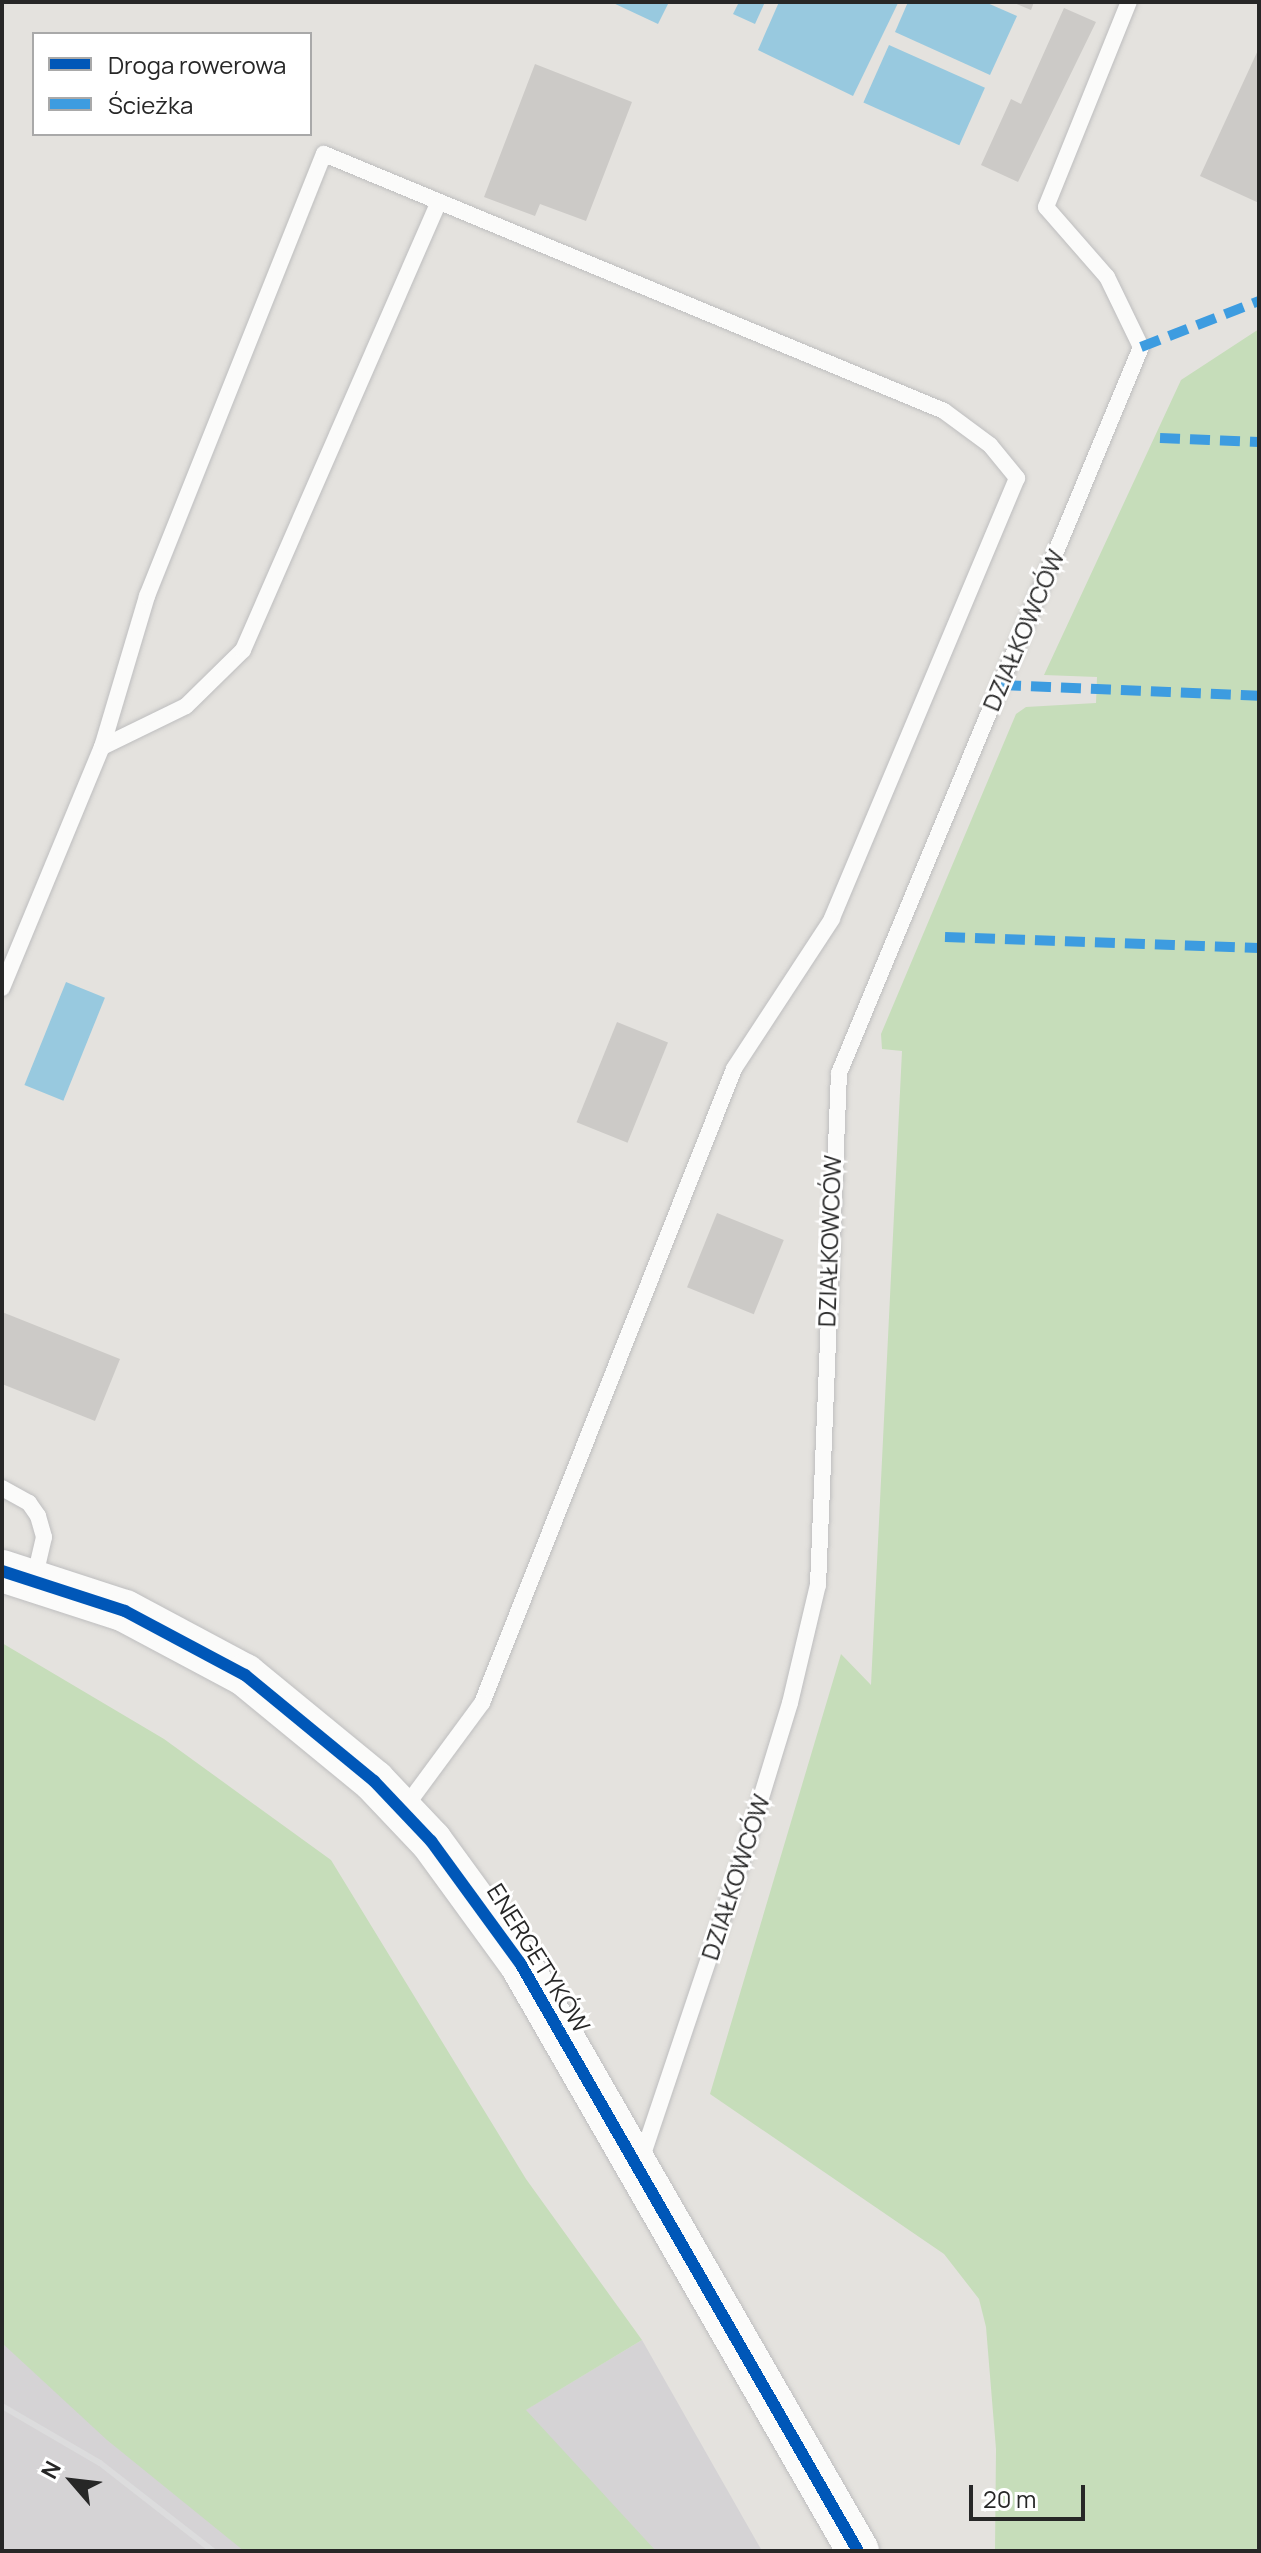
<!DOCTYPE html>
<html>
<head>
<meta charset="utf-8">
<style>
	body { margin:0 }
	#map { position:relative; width:1261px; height:2553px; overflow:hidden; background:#e4e2de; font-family:Manrope,sans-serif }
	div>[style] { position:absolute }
	.industrial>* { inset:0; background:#d5d3d5 }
	.green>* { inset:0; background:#c6ddba }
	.water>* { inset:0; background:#98c9df; transform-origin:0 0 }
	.building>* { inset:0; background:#cccac7; transform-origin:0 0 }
	.roads { filter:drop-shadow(0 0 2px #bebebf) drop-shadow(0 0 2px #bebebf) }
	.service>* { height:16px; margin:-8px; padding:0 8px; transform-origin:8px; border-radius:8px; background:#fbfbfa }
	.tertiary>* { height:42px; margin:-21px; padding:0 21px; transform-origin:21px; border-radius:21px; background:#fbfbfa }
	.rail>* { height:6px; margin:-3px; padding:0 3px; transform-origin:3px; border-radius:3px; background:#dcdcdd }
	.quiet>* { height:10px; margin-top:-5px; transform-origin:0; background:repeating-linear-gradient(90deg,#3d9ce0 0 20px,transparent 0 30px) }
	.cycleway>* { height:12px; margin:-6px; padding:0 6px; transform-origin:6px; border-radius:6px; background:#0057b8 }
	span { translate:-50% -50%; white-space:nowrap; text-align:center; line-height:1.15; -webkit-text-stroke:6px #fff; paint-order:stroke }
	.street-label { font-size:24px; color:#272727 }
	.frame { position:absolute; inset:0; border:4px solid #272727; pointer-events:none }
	.legend { position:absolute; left:32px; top:32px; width:280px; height:104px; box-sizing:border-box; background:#fff; border:2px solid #a9a9a9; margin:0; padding:10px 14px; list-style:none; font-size:24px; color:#272727 }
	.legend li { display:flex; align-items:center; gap:16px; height:40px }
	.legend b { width:40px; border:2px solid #a9a9a9 }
	.north { position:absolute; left:32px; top:2441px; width:80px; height:80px; -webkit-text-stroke:6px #fff; paint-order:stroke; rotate:298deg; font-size:22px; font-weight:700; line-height:32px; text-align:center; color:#272727 }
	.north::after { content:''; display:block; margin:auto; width:28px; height:36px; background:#272727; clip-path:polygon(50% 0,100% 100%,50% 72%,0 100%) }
	.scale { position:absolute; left:969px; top:2485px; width:116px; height:36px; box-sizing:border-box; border:4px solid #272727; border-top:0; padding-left:10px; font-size:24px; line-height:28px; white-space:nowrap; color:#272727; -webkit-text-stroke:6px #fff; paint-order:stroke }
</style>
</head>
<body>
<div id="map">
	<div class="industrial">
		<div style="clip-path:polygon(2px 2168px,377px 2499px,642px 2340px,762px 2551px,2px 2551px)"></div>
	</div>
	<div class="green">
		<div style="clip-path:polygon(1259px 329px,1259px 2551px,995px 2551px,996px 2449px,986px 2327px,979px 2299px,944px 2254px,710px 2094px,841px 1654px,871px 1685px,902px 1051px,882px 1049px,881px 1034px,1016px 714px,1026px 707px,1096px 703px,1097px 677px,1044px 675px,1181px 380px)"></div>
		<div style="clip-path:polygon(2px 1643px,164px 1739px,331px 1860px,526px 2179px,642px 2340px,526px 2410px,656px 2551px,244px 2551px,107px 2440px,2px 2343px)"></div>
	</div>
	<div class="water">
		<div style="clip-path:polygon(611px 2px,669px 2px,658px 24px)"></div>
		<div style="clip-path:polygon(739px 2px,765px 2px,755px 24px,733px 14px)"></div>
		<div style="clip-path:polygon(779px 2px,898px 3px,853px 96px,758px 50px)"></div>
		<div style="clip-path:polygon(908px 2px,985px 2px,1017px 16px,990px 75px,895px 32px)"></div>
		<div style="left:889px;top:45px;width:105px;height:63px;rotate:24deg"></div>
		<div style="left:66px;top:982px;width:42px;height:111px;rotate:22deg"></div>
	</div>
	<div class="building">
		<div style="clip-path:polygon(1012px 2px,1034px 2px,1031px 10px)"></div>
		<div style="clip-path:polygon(1064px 8px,1096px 22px,1018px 182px,981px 165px,1011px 99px,1021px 104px)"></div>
		<div style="clip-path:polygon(1259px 48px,1259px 203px,1200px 176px)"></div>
		<div style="clip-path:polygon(535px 64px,632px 102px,586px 221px,540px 204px,535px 216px,484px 197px)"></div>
		<div style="left:617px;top:1022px;width:55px;height:108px;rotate:22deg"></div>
		<div style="left:717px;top:1213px;width:72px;height:80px;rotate:22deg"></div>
		<div style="clip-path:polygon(2px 1312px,120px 1359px,95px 1421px,2px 1384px)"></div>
	</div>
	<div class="roads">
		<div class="service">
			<div style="left:102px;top:747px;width:93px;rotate:-26deg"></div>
			<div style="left:186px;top:706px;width:80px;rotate:-44.5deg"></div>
			<div style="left:243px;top:650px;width:488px;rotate:-66.4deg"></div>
			<div style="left:2px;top:988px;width:261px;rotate:-67.5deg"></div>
			<div style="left:102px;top:747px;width:158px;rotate:-73.4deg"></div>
			<div style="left:147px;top:596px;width:476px;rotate:-68.2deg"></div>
			<div style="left:324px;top:154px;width:671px;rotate:22.51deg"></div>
			<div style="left:944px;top:411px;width:57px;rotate:36.5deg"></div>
			<div style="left:990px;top:445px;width:43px;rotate:50.7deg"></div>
			<div style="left:1017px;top:478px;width:478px;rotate:112.8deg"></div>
			<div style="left:832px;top:919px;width:179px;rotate:123.2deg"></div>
			<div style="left:734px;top:1069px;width:682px;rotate:111.68deg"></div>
			<div style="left:482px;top:1703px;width:133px;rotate:126.4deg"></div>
			<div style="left:2px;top:1488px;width:31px;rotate:29deg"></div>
			<div style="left:29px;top:1503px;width:16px;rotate:55deg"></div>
			<div style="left:38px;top:1516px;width:22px;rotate:74deg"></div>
			<div style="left:44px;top:1537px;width:44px;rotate:103.1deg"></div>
			<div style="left:640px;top:2163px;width:320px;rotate:-71.4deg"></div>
			<div style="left:742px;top:1860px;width:164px;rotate:-73deg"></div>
			<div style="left:790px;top:1703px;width:121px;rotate:-76.7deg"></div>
			<div style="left:818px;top:1585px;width:512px;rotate:-87.65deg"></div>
			<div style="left:839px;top:1073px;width:786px;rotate:-67.41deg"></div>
			<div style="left:1141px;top:347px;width:78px;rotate:-115.9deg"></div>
			<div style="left:1107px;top:277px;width:93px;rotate:-131.1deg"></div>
			<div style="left:1046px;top:207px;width:221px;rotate:-68deg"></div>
		</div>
		<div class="tertiary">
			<div style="left:2px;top:1571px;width:129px;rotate:18deg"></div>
			<div style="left:125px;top:1611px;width:136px;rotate:28.1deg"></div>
			<div style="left:245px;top:1675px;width:167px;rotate:39.4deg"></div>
			<div style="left:374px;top:1781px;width:83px;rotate:46.5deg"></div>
			<div style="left:431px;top:1841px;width:151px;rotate:53.9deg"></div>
			<div style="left:520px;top:1963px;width:678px;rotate:60.11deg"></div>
		</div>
	</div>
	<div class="rail">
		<div style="left:2px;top:2406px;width:113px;rotate:30.2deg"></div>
		<div style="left:100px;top:2463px;width:143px;rotate:37.9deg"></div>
	</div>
	<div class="quiet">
		<div style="left:1141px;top:347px;width:127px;rotate:-21.3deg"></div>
		<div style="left:1160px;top:438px;width:99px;rotate:2.3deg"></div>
		<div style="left:1001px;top:685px;width:258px;rotate:2.4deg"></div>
		<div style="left:945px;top:937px;width:314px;rotate:2deg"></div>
	</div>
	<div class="cycleway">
		<div style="left:2px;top:1571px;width:129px;rotate:18deg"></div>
		<div style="left:125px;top:1611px;width:136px;rotate:28.1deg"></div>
		<div style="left:245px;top:1675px;width:167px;rotate:39.4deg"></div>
		<div style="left:374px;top:1781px;width:83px;rotate:46.5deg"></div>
		<div style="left:431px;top:1841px;width:151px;rotate:53.9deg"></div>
		<div style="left:520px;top:1963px;width:678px;rotate:60.11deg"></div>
	</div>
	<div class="street-label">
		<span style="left:1023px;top:630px;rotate:-67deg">DZIAŁKOWCÓW</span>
		<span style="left:829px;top:1241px;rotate:-88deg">DZIAŁKOWCÓW</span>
		<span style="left:735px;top:1877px;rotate:-72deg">DZIAŁKOWCÓW</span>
		<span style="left:539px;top:1958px;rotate:58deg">ENERGETYKÓW</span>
	</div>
	<div class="frame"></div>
	<ul class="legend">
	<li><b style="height:10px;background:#0057b8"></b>Droga rowerowa</li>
	<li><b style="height:10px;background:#3d9ce0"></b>Ścieżka</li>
	</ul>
	<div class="north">N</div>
	<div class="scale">20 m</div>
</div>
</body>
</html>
